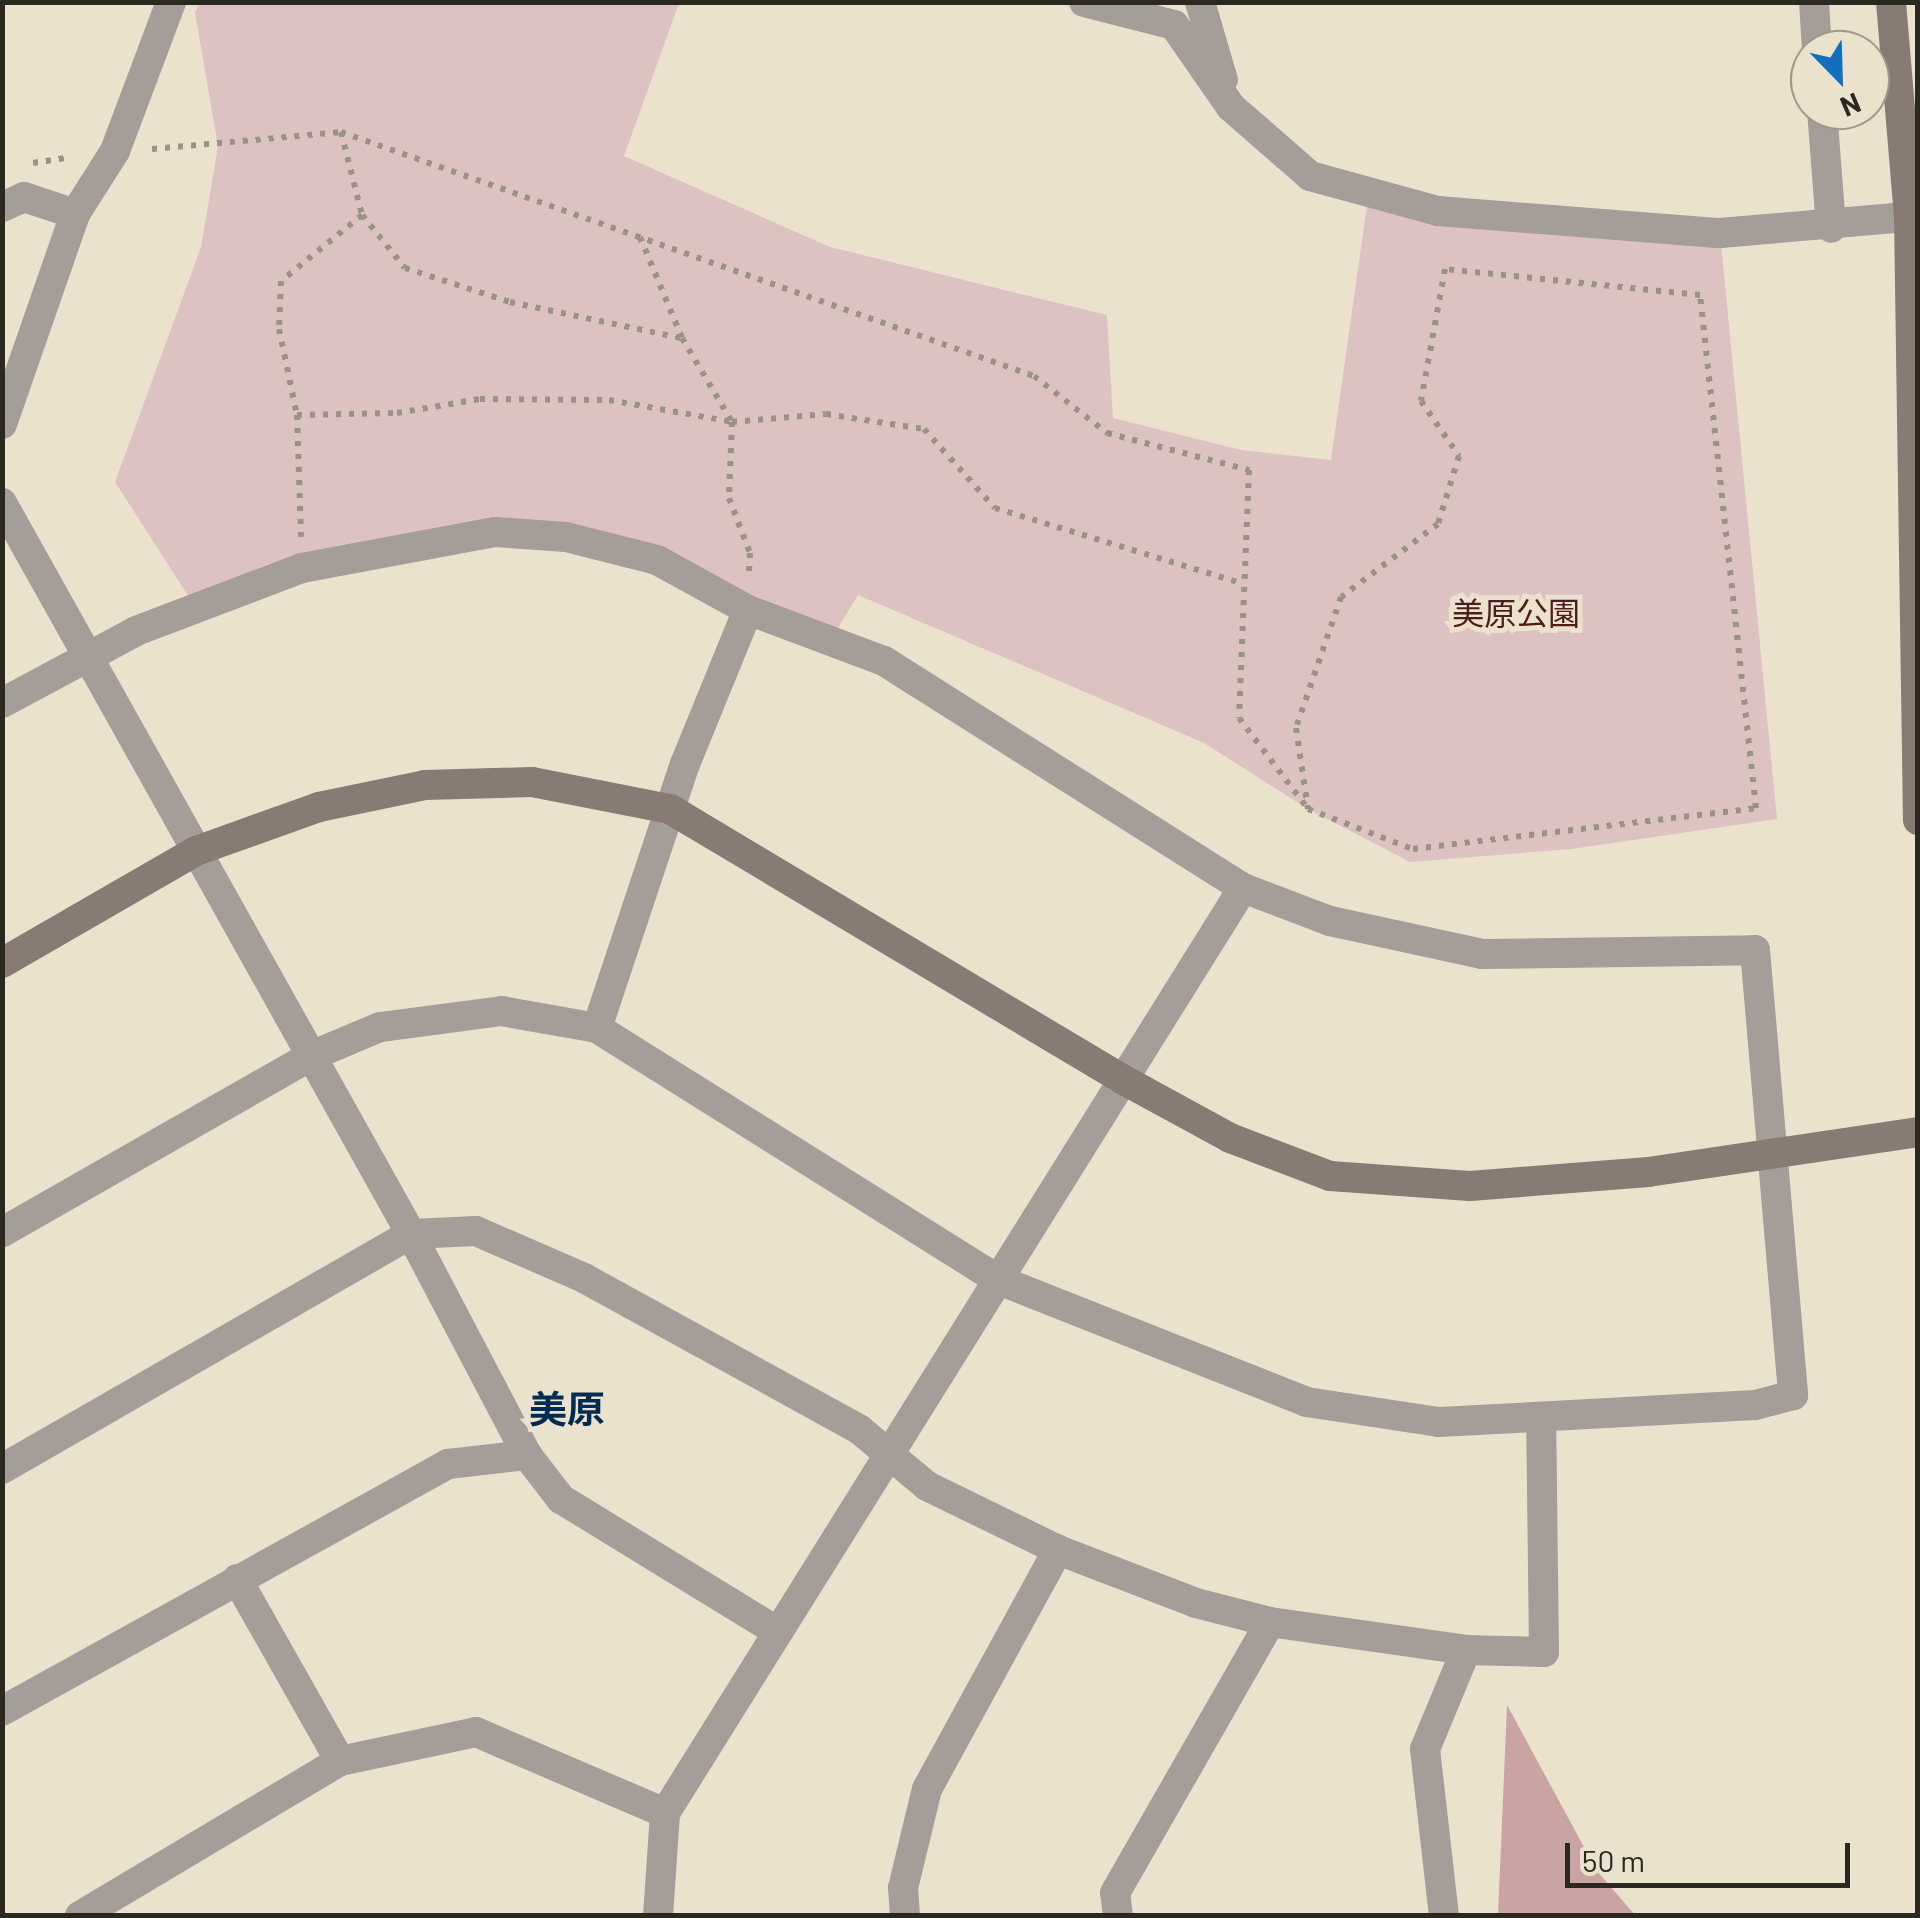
<!DOCTYPE html>
<html>
<head>
<meta charset="utf-8">
<style>
	body { margin:0 }
	#map { position:relative; width:1920px; height:1918px; overflow:hidden; background:#ebe2ce; font-family:Barlow,"Noto Sans JP",sans-serif }
	div>[style] { position:absolute }
	.green>* { inset:0; background:#dcc3c1 }
	.forest>* { inset:0; background:#caa4a2 }
	.path>* { height:6px; margin-top:-3px; transform-origin:0; background:repeating-linear-gradient(90deg,#999384 0 5px,transparent 0 13px) }
	.street>* { height:30px; margin:-15px; padding:0 15px; transform-origin:15px; border-radius:15px; background:#a59d97 }
	.secondary>* { height:30px; margin:-15px; padding:0 15px; transform-origin:15px; border-radius:15px; background:#877b73 }
	span { translate:-50% -50%; white-space:nowrap; text-align:center; line-height:1.15; -webkit-text-stroke:10px #ebe2ce; paint-order:stroke }
	.park-label { font-size:32px; color:#4d1c1c }
	.quarter-label { font-size:38px; color:#012b50; font-weight:700 }
	.frame { position:absolute; inset:0; border:5px solid #2b2820; pointer-events:none }
	.north { position:absolute; left:1790px; top:30px; width:100px; height:100px; box-sizing:border-box; background:#ebe2ce; border:2px solid #9e9888; border-radius:50%; rotate:157deg; font-size:28px; font-weight:700; line-height:40px; text-align:center; color:#2b2820 }
	.north::after { content:''; display:block; margin:auto; width:35px; height:45px; background:#136fbc; clip-path:polygon(50% 0,100% 100%,50% 72%,0 100%) }
	.scale { position:absolute; left:1565px; top:1843px; width:285px; height:45px; box-sizing:border-box; border:5px solid #2b2820; border-top:0; padding-left:12px; font-size:30px; line-height:35px; white-space:nowrap; color:#2b2820; -webkit-text-stroke:8px #ebe2ce; paint-order:stroke }
</style>
</head>
<body>
<div id="map">
	<div class="green">
		<div style="clip-path:polygon(199px 3px,679px 3px,624px 156px,830px 247px,1107px 315px,1113px 418px,1241px 450px,1331px 460px,1367px 205px,1720px 233px,1777px 819px,1572px 849px,1410px 862px,1308px 809px,1204px 743px,858px 595px,830px 641px,657px 560px,495px 532px,196px 608px,115px 482px,201px 247px,218px 146px,195px 13px)"></div>
	</div>
	<div class="forest">
		<div style="clip-path:polygon(1507px 1705px,1597px 1871px,1635px 1915px,1498px 1915px)"></div>
	</div>
	<div class="path">
		<div style="left:341px;top:132px;width:735px;rotate:19.4deg"></div>
		<div style="left:1034px;top:376px;width:93px;rotate:38deg"></div>
		<div style="left:1107px;top:433px;width:147px;rotate:14.6deg"></div>
		<div style="left:1249px;top:470px;width:248px;rotate:92.3deg"></div>
		<div style="left:1239px;top:718px;width:114px;rotate:52.8deg"></div>
		<div style="left:1308px;top:809px;width:112px;rotate:20.9deg"></div>
		<div style="left:1413px;top:849px;width:345px;rotate:-6.8deg"></div>
		<div style="left:1756px;top:808px;width:516px;rotate:-96.23deg"></div>
		<div style="left:1700px;top:295px;width:256px;rotate:-174.2deg"></div>
		<div style="left:1445px;top:269px;width:134px;rotate:100.3deg"></div>
		<div style="left:1421px;top:401px;width:67px;rotate:55.4deg"></div>
		<div style="left:1459px;top:456px;width:71px;rotate:107.2deg"></div>
		<div style="left:1438px;top:524px;width:121px;rotate:143deg"></div>
		<div style="left:1341px;top:597px;width:139px;rotate:109deg"></div>
		<div style="left:1296px;top:728px;width:82px;rotate:81.6deg"></div>
		<div style="left:152px;top:149px;width:190px;rotate:-5.1deg"></div>
		<div style="left:341px;top:132px;width:86px;rotate:75.8deg"></div>
		<div style="left:362px;top:215px;width:104px;rotate:140.8deg"></div>
		<div style="left:281px;top:281px;width:48px;rotate:92.4deg"></div>
		<div style="left:279px;top:329px;width:88px;rotate:78.2deg"></div>
		<div style="left:297px;top:415px;width:122px;rotate:88.1deg"></div>
		<div style="left:33px;top:163px;width:37px;rotate:-9deg"></div>
		<div style="left:362px;top:215px;width:68px;rotate:50.9deg"></div>
		<div style="left:405px;top:268px;width:110px;rotate:17.9deg"></div>
		<div style="left:510px;top:302px;width:175px;rotate:11.9deg"></div>
		<div style="left:640px;top:237px;width:109px;rotate:67.4deg"></div>
		<div style="left:682px;top:338px;width:98px;rotate:59.2deg"></div>
		<div style="left:732px;top:422px;width:94px;rotate:-4.9deg"></div>
		<div style="left:826px;top:414px;width:99px;rotate:8.7deg"></div>
		<div style="left:924px;top:429px;width:106px;rotate:48.1deg"></div>
		<div style="left:995px;top:508px;width:259px;rotate:17deg"></div>
		<div style="left:297px;top:415px;width:100px;rotate:-1.1deg"></div>
		<div style="left:397px;top:413px;width:84px;rotate:-9.6deg"></div>
		<div style="left:480px;top:399px;width:129px;rotate:0.4deg"></div>
		<div style="left:609px;top:400px;width:125px;rotate:10.1deg"></div>
		<div style="left:732px;top:422px;width:76px;rotate:92.3deg"></div>
		<div style="left:729px;top:498px;width:59px;rotate:69.1deg"></div>
		<div style="left:750px;top:553px;width:21px;rotate:93deg"></div>
	</div>
	<div class="street">
		<div style="left:1084px;top:2px;width:93px;rotate:14.3deg"></div>
		<div style="left:1174px;top:25px;width:100px;rotate:55.2deg"></div>
		<div style="left:1231px;top:107px;width:105px;rotate:41.1deg"></div>
		<div style="left:1310px;top:176px;width:133px;rotate:15.3deg"></div>
		<div style="left:1438px;top:211px;width:283px;rotate:4.5deg"></div>
		<div style="left:1720px;top:233px;width:199px;rotate:-4.9deg"></div>
		<div style="left:1200px;top:2px;width:81px;rotate:73.6deg"></div>
		<div style="left:1814px;top:2px;width:48px;rotate:86.4deg"></div>
		<div style="left:1822px;top:110px;width:118px;rotate:85.6deg"></div>
		<div style="left:2px;top:207px;width:24px;rotate:-24deg"></div>
		<div style="left:24px;top:197px;width:54px;rotate:18.4deg"></div>
		<div style="left:2px;top:424px;width:222px;rotate:-70.8deg"></div>
		<div style="left:75px;top:214px;width:75px;rotate:-57.6deg"></div>
		<div style="left:115px;top:151px;width:159px;rotate:-69.4deg"></div>
		<div style="left:2px;top:503px;width:838px;rotate:60.77deg"></div>
		<div style="left:411px;top:1234px;width:250px;rotate:62.3deg"></div>
		<div style="left:527px;top:1455px;width:56px;rotate:52.3deg"></div>
		<div style="left:561px;top:1499px;width:252px;rotate:31.5deg"></div>
		<div style="left:2px;top:703px;width:152px;rotate:-28.2deg"></div>
		<div style="left:136px;top:631px;width:178px;rotate:-20.8deg"></div>
		<div style="left:302px;top:568px;width:196px;rotate:-10.6deg"></div>
		<div style="left:495px;top:532px;width:71px;rotate:4deg"></div>
		<div style="left:566px;top:537px;width:94px;rotate:14.2deg"></div>
		<div style="left:657px;top:560px;width:104px;rotate:28.8deg"></div>
		<div style="left:748px;top:610px;width:145px;rotate:20.6deg"></div>
		<div style="left:884px;top:661px;width:425px;rotate:32.3deg"></div>
		<div style="left:1243px;top:888px;width:93px;rotate:20.8deg"></div>
		<div style="left:1330px;top:921px;width:156px;rotate:12.2deg"></div>
		<div style="left:1482px;top:954px;width:273px;rotate:-0.8deg"></div>
		<div style="left:1755px;top:950px;width:447px;rotate:85.1deg"></div>
		<div style="left:1793px;top:1395px;width:39px;rotate:165deg"></div>
		<div style="left:1755px;top:1405px;width:316px;rotate:176.9deg"></div>
		<div style="left:1439px;top:1422px;width:134px;rotate:-171.4deg"></div>
		<div style="left:1307px;top:1402px;width:334px;rotate:-158.4deg"></div>
		<div style="left:997px;top:1279px;width:472px;rotate:-147.9deg"></div>
		<div style="left:597px;top:1028px;width:97px;rotate:-169.9deg"></div>
		<div style="left:502px;top:1011px;width:123px;rotate:172.5deg"></div>
		<div style="left:380px;top:1027px;width:75px;rotate:157.2deg"></div>
		<div style="left:311px;top:1056px;width:356px;rotate:150.3deg"></div>
		<div style="left:597px;top:1028px;width:278px;rotate:-71.6deg"></div>
		<div style="left:685px;top:764px;width:166px;rotate:-67.8deg"></div>
		<div style="left:2px;top:1469px;width:472px;rotate:-29.9deg"></div>
		<div style="left:411px;top:1234px;width:65px;rotate:-2.6deg"></div>
		<div style="left:476px;top:1231px;width:118px;rotate:23.5deg"></div>
		<div style="left:584px;top:1278px;width:315px;rotate:28.8deg"></div>
		<div style="left:860px;top:1430px;width:87px;rotate:39.9deg"></div>
		<div style="left:927px;top:1486px;width:146px;rotate:26deg"></div>
		<div style="left:1058px;top:1550px;width:148px;rotate:21deg"></div>
		<div style="left:1196px;top:1603px;width:76px;rotate:14.4deg"></div>
		<div style="left:1270px;top:1622px;width:198px;rotate:8.1deg"></div>
		<div style="left:1466px;top:1650px;width:78px;rotate:1.5deg"></div>
		<div style="left:1544px;top:1652px;width:234px;rotate:-90.7deg"></div>
		<div style="left:237px;top:1579px;width:209px;rotate:60.5deg"></div>
		<div style="left:2px;top:1711px;width:510px;rotate:-28.98deg"></div>
		<div style="left:448px;top:1464px;width:80px;rotate:-6.5deg"></div>
		<div style="left:80px;top:1916px;width:303px;rotate:-30.8deg"></div>
		<div style="left:340px;top:1761px;width:139px;rotate:-12deg"></div>
		<div style="left:476px;top:1732px;width:206px;rotate:23.2deg"></div>
		<div style="left:658px;top:1916px;width:103px;rotate:-86.1deg"></div>
		<div style="left:665px;top:1813px;width:1091px;rotate:-58deg"></div>
		<div style="left:905px;top:1916px;width:28px;rotate:-94deg"></div>
		<div style="left:903px;top:1888px;width:102px;rotate:-76.4deg"></div>
		<div style="left:927px;top:1789px;width:273px;rotate:-61.3deg"></div>
		<div style="left:1118px;top:1916px;width:23px;rotate:-97deg"></div>
		<div style="left:1115px;top:1893px;width:312px;rotate:-60.2deg"></div>
		<div style="left:1444px;top:1916px;width:168px;rotate:-96.5deg"></div>
		<div style="left:1425px;top:1749px;width:107px;rotate:-67.5deg"></div>
	</div>
	<div class="secondary">
		<div style="left:1891px;top:2px;width:215px;rotate:85.2deg"></div>
		<div style="left:1909px;top:216px;width:604px;rotate:89.15deg"></div>
		<div style="left:2px;top:963px;width:224px;rotate:-30deg"></div>
		<div style="left:196px;top:851px;width:131px;rotate:-19.7deg"></div>
		<div style="left:319px;top:807px;width:108px;rotate:-11.7deg"></div>
		<div style="left:425px;top:785px;width:107px;rotate:-1.6deg"></div>
		<div style="left:532px;top:782px;width:141px;rotate:11.1deg"></div>
		<div style="left:670px;top:809px;width:527px;rotate:30.85deg"></div>
		<div style="left:1122px;top:1079px;width:123px;rotate:28.6deg"></div>
		<div style="left:1230px;top:1138px;width:107px;rotate:20.8deg"></div>
		<div style="left:1330px;top:1176px;width:140px;rotate:4.1deg"></div>
		<div style="left:1470px;top:1186px;width:179px;rotate:-4.5deg"></div>
		<div style="left:1648px;top:1172px;width:273px;rotate:-8.4deg"></div>
	</div>
	<div class="park-label">
		<span style="left:1516px;top:612px">美原公園</span>
	</div>
	<div class="quarter-label">
		<span style="left:567px;top:1409px">美原</span>
	</div>
	<div class="frame"></div>
	<div class="north">N</div>
	<div class="scale">50 m</div>
</div>
</body>
</html>
